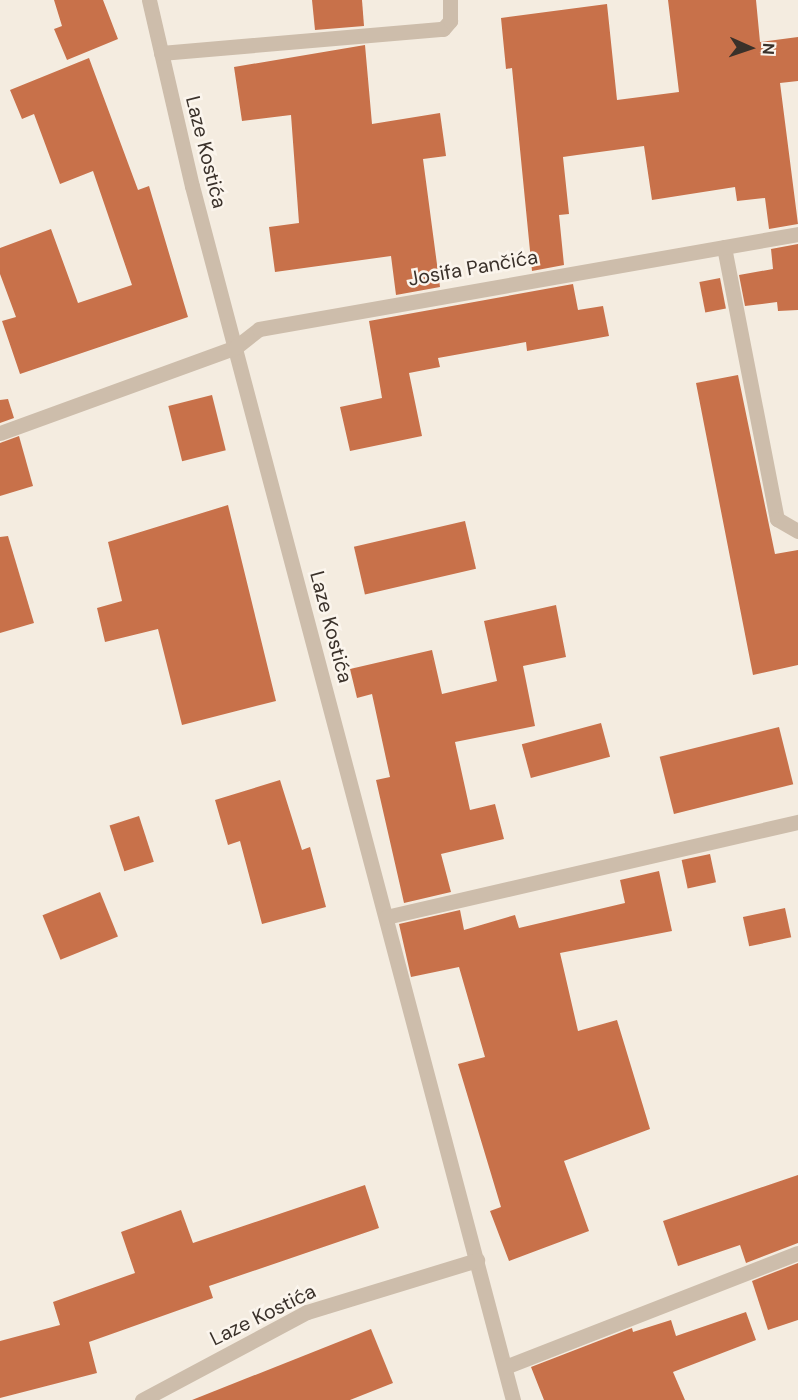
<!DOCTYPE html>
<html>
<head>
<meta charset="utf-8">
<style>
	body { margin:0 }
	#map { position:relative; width:798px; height:1400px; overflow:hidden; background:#f4ece0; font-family:"DM Sans",sans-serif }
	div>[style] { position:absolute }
	.building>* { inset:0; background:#c8714a; transform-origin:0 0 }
	.minor>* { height:15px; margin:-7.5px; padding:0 7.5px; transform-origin:7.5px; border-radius:7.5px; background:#cdbdab }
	span { translate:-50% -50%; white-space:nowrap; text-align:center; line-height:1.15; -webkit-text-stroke:5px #fbf5ed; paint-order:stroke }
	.street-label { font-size:20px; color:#3a312a }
	.north { position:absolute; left:720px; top:18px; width:60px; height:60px; -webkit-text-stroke:4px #fbf5ed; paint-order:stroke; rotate:93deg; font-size:16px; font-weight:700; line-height:24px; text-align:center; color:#3a312a }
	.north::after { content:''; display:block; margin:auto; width:21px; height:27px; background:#3a312a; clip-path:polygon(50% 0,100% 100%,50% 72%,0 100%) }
</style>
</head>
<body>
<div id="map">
	<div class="building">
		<div style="clip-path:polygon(54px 0,103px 0,118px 39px,67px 60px,54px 29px,62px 26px)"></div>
		<div style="clip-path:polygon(312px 0,362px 0,364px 26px,315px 30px)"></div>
		<div style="clip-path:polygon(668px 0,756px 0,760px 42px,798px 37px,798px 81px,780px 83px,798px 224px,769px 229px,765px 198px,737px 201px,735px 187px,652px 200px,644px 146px,577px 155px,563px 157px,569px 214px,559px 215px,564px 265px,532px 271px,512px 68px,506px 69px,501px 18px,607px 4px,617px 100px,679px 92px)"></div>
		<div style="clip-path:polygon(365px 45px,372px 124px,440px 113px,446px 156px,423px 159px,440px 287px,396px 295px,391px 256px,275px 272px,269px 227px,299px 223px,291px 115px,242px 121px,234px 67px)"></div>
		<div style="clip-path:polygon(89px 58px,138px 190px,149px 186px,188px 317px,20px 374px,2px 321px,16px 317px,0 274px,0 248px,51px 229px,78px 303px,132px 285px,93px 171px,60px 184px,34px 114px,22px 119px,10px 90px)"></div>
		<div style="clip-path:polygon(798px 244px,798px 310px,778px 311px,777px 302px,745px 306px,739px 275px,773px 269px,771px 249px)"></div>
		<div style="left:720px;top:278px;width:31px;height:21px;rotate:79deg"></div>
		<div style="clip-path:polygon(573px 284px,578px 310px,603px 306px,609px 336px,527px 351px,526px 342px,438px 358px,440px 367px,409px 373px,422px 436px,350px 451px,340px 407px,382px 398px,369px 321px)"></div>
		<div style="clip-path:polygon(738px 375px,775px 554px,798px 550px,798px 665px,753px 675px,696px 383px)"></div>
		<div style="left:212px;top:395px;width:57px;height:45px;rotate:76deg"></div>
		<div style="clip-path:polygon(8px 399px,14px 418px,0 423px,0 400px)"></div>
		<div style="clip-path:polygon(19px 436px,33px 486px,0 496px,0 443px)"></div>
		<div style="clip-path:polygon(228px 505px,276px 701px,182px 725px,158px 629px,105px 642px,97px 608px,122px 601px,108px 542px)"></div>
		<div style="left:465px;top:521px;width:49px;height:114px;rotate:77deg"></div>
		<div style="clip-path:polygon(8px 536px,34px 623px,0 633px,0 537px)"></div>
		<div style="clip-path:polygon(556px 605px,566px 657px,523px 666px,535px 726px,455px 742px,470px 810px,495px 804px,504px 839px,441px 854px,451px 892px,404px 903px,376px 780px,390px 777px,372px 694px,357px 698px,350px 669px,432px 650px,442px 694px,497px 681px,484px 621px)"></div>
		<div style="left:601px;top:723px;width:35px;height:82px;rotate:75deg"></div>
		<div style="left:779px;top:727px;width:59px;height:123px;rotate:76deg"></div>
		<div style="clip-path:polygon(280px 780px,302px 850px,310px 847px,326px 907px,262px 924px,240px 841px,228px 845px,215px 800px)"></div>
		<div style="left:139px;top:816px;width:48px;height:31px;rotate:72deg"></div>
		<div style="left:710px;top:854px;width:29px;height:29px;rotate:78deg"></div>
		<div style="clip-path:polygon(659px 871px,672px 931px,560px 953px,578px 1031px,617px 1020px,650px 1129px,564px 1161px,589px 1231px,509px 1261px,490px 1211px,501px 1207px,458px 1064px,485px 1057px,459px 967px,411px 977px,399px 924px,460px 910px,464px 930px,515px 915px,519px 928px,625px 903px,620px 880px)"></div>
		<div style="left:100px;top:892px;width:48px;height:62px;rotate:68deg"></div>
		<div style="left:785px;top:908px;width:30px;height:43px;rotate:78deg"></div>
		<div style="clip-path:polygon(798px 1175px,798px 1243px,746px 1263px,740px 1245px,678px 1266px,663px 1221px)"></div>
		<div style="clip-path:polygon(365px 1185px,379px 1228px,209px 1286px,213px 1298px,89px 1342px,97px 1373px,0 1398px,0 1341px,60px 1325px,53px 1302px,135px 1273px,121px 1232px,181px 1210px,193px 1243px)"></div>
		<div style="clip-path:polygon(798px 1263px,798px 1320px,768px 1330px,752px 1281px)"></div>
		<div style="clip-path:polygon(746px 1312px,756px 1340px,673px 1372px,685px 1400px,544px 1400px,531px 1367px,632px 1328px,633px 1332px,671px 1320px,676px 1336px)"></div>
		<div style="clip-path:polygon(371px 1329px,393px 1383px,350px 1400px,192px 1400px)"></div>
	</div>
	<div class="minor">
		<div style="left:149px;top:0;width:191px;rotate:77deg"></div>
		<div style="left:192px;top:186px;width:1256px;rotate:75.19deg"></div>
		<div style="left:161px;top:53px;width:283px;rotate:-4.9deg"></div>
		<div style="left:443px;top:29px;width:11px;rotate:-49deg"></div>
		<div style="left:450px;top:21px;width:21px;rotate:-90deg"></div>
		<div style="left:724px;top:247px;width:277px;rotate:79deg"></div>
		<div style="left:777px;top:519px;width:24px;rotate:30deg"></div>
		<div style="left:0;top:433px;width:251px;rotate:-20deg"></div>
		<div style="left:236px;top:347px;width:29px;rotate:-38deg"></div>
		<div style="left:259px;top:329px;width:547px;rotate:-10deg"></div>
		<div style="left:386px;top:917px;width:423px;rotate:-13deg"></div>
		<div style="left:505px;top:1367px;width:314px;rotate:-21.3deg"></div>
		<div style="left:142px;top:1400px;width:187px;rotate:-28.1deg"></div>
		<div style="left:307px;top:1312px;width:178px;rotate:-17deg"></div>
	</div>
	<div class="street-label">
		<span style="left:206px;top:152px;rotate:76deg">Laze Kostića</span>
		<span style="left:473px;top:268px;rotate:-10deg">Josifa Pančića</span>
		<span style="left:331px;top:627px;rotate:75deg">Laze Kostića</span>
		<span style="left:263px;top:1315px;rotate:-26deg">Laze Kostića</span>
	</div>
	<div class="north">N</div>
</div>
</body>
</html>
